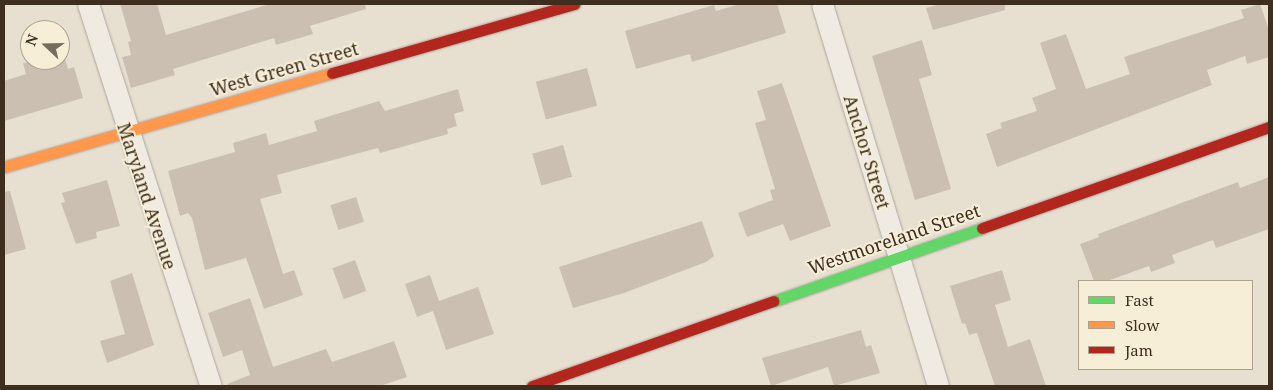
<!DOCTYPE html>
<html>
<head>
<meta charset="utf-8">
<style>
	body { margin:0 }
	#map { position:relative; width:1273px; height:390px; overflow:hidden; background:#e7e0d1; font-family:"Noto Serif",serif }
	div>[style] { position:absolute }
	.building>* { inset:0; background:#cbbfb2; transform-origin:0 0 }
	.roads { filter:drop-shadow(0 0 1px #ada599) drop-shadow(0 0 1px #ada599) }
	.street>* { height:21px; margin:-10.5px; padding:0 10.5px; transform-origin:10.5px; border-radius:10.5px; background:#efebe3 }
	.fast>* { height:11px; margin:-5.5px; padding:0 5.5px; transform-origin:5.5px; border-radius:5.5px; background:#63d668 }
	.slow>* { height:11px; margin:-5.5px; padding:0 5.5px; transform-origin:5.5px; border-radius:5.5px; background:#ff974d }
	.jam>* { height:11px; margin:-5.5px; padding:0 5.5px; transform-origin:5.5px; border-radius:5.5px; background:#b3261e }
	span { translate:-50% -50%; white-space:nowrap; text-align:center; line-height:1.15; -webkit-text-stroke:4px #f7eed8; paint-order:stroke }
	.street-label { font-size:18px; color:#3d2e20 }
	.frame { position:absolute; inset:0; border:5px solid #3d2e20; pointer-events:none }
	.legend { position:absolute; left:1078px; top:280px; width:175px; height:90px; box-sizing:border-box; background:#f7eed8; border:1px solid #ada18e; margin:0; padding:6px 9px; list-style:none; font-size:15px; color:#3d2e20 }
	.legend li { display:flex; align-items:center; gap:10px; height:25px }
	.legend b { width:25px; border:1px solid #ada18e }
	.north { position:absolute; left:20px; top:20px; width:50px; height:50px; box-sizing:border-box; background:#f7eed8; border:1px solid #ada18e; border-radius:50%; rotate:291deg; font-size:14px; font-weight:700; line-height:20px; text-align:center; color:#3d2e20 }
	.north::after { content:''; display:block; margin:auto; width:18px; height:22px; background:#786c5e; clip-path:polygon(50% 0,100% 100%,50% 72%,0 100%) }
</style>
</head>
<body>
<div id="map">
	<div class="building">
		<div style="clip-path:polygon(120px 4px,157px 4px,166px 35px,270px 4px,365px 4px,366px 9px,310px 26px,313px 34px,276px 45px,274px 38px,173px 69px,175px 75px,131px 88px,122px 57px,131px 55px,128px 42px,131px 41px)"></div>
		<div style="clip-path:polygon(740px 4px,777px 4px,786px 33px,692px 62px,690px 54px,636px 69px,625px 31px,714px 5px,716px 11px)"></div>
		<div style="clip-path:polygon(940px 4px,1005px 4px,1005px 10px,933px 30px,926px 8px)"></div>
		<div style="clip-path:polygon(1260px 4px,1269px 30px,1269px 57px,1247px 64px,1245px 56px,1207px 70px,1212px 85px,997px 167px,986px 134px,1002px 128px,1000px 123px,1037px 111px,1032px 98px,1056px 89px,1040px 43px,1066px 34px,1086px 89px,1130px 74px,1124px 57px,1244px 18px,1241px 10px)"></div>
		<div style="clip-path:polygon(922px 40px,932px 75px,919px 79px,951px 189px,915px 200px,872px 56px)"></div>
		<div style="clip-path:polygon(63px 51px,68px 69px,74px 67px,83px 98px,4px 121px,4px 81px,26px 74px,23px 63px,60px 60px,60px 52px)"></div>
		<div style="left:587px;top:68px;width:39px;height:53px;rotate:75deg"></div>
		<div style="clip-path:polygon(782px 83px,831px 226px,790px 241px,783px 224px,747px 237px,738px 213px,773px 200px,770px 190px,775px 189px,755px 123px,766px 120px,757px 91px)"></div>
		<div style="clip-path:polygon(458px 89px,464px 111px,454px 114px,457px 126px,447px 129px,448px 134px,380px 153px,378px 148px,277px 175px,282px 193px,260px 199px,283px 274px,294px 270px,303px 295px,264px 309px,246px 258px,205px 270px,192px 218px,188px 213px,180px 216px,168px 171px,235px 152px,233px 143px,266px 133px,269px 145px,317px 131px,314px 121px,379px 101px,385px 111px)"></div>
		<div style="left:563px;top:145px;width:33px;height:32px;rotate:74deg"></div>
		<div style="clip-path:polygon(1269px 177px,1269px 229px,1216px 248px,1213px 240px,1172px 255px,1175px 263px,1151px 272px,1149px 266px,1107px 281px,1094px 281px,1080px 244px,1099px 237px,1098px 234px,1238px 182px,1240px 188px)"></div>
		<div style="clip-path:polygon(107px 180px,120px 226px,96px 232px,97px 238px,76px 244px,61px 203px,65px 202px,62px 193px)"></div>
		<div style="clip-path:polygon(10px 191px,26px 249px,4px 255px,4px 192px)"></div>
		<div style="left:356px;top:197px;width:26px;height:27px;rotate:72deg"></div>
		<div style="clip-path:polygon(702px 221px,714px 256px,706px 262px,624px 293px,573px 308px,559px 267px)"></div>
		<div style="left:355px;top:260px;width:33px;height:24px;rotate:70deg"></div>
		<div style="clip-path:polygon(1002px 270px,1011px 300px,995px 305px,1008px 347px,1030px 339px,1046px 386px,995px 386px,977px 333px,969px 335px,965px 323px,962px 324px,950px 286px)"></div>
		<div style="clip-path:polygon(132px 273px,154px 345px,107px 363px,100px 341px,125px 334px,110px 281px)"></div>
		<div style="clip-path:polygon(430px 275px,439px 301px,478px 287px,494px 334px,446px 350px,433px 311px,417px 317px,405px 284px)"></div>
		<div style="clip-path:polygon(250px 298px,273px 367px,326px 349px,332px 362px,394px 341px,407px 377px,380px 386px,228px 386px,227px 384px,250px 375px,242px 350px,223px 357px,208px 313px)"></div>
		<div style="clip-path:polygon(861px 330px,866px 347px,871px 345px,880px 373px,834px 386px,828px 367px,771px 386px,762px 358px)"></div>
	</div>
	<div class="roads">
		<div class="street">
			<div style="left:88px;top:4px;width:401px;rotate:72.2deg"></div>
			<div style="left:822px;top:4px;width:399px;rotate:73.1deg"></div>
		</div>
		<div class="fast">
			<div style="left:774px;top:301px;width:220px;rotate:-19.3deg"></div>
		</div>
		<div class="slow">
			<div style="left:4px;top:167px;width:341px;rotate:-16deg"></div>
		</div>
		<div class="jam">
			<div style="left:332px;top:73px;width:252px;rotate:-15.9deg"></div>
			<div style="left:982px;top:228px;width:304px;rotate:-19.4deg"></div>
			<div style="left:532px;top:386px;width:256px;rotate:-19.4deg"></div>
		</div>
	</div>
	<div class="street-label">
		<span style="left:284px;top:69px;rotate:-16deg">West Green Street</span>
		<span style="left:867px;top:152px;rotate:73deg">Anchor Street</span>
		<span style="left:147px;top:196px;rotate:72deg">Maryland Avenue</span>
		<span style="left:894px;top:239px;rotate:-19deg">Westmoreland Street</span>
	</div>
	<div class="frame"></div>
	<ul class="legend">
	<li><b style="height:6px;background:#63d668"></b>Fast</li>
	<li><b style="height:6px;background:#ff974d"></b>Slow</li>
	<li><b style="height:6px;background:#b3261e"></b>Jam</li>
	</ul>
	<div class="north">N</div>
</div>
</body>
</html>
